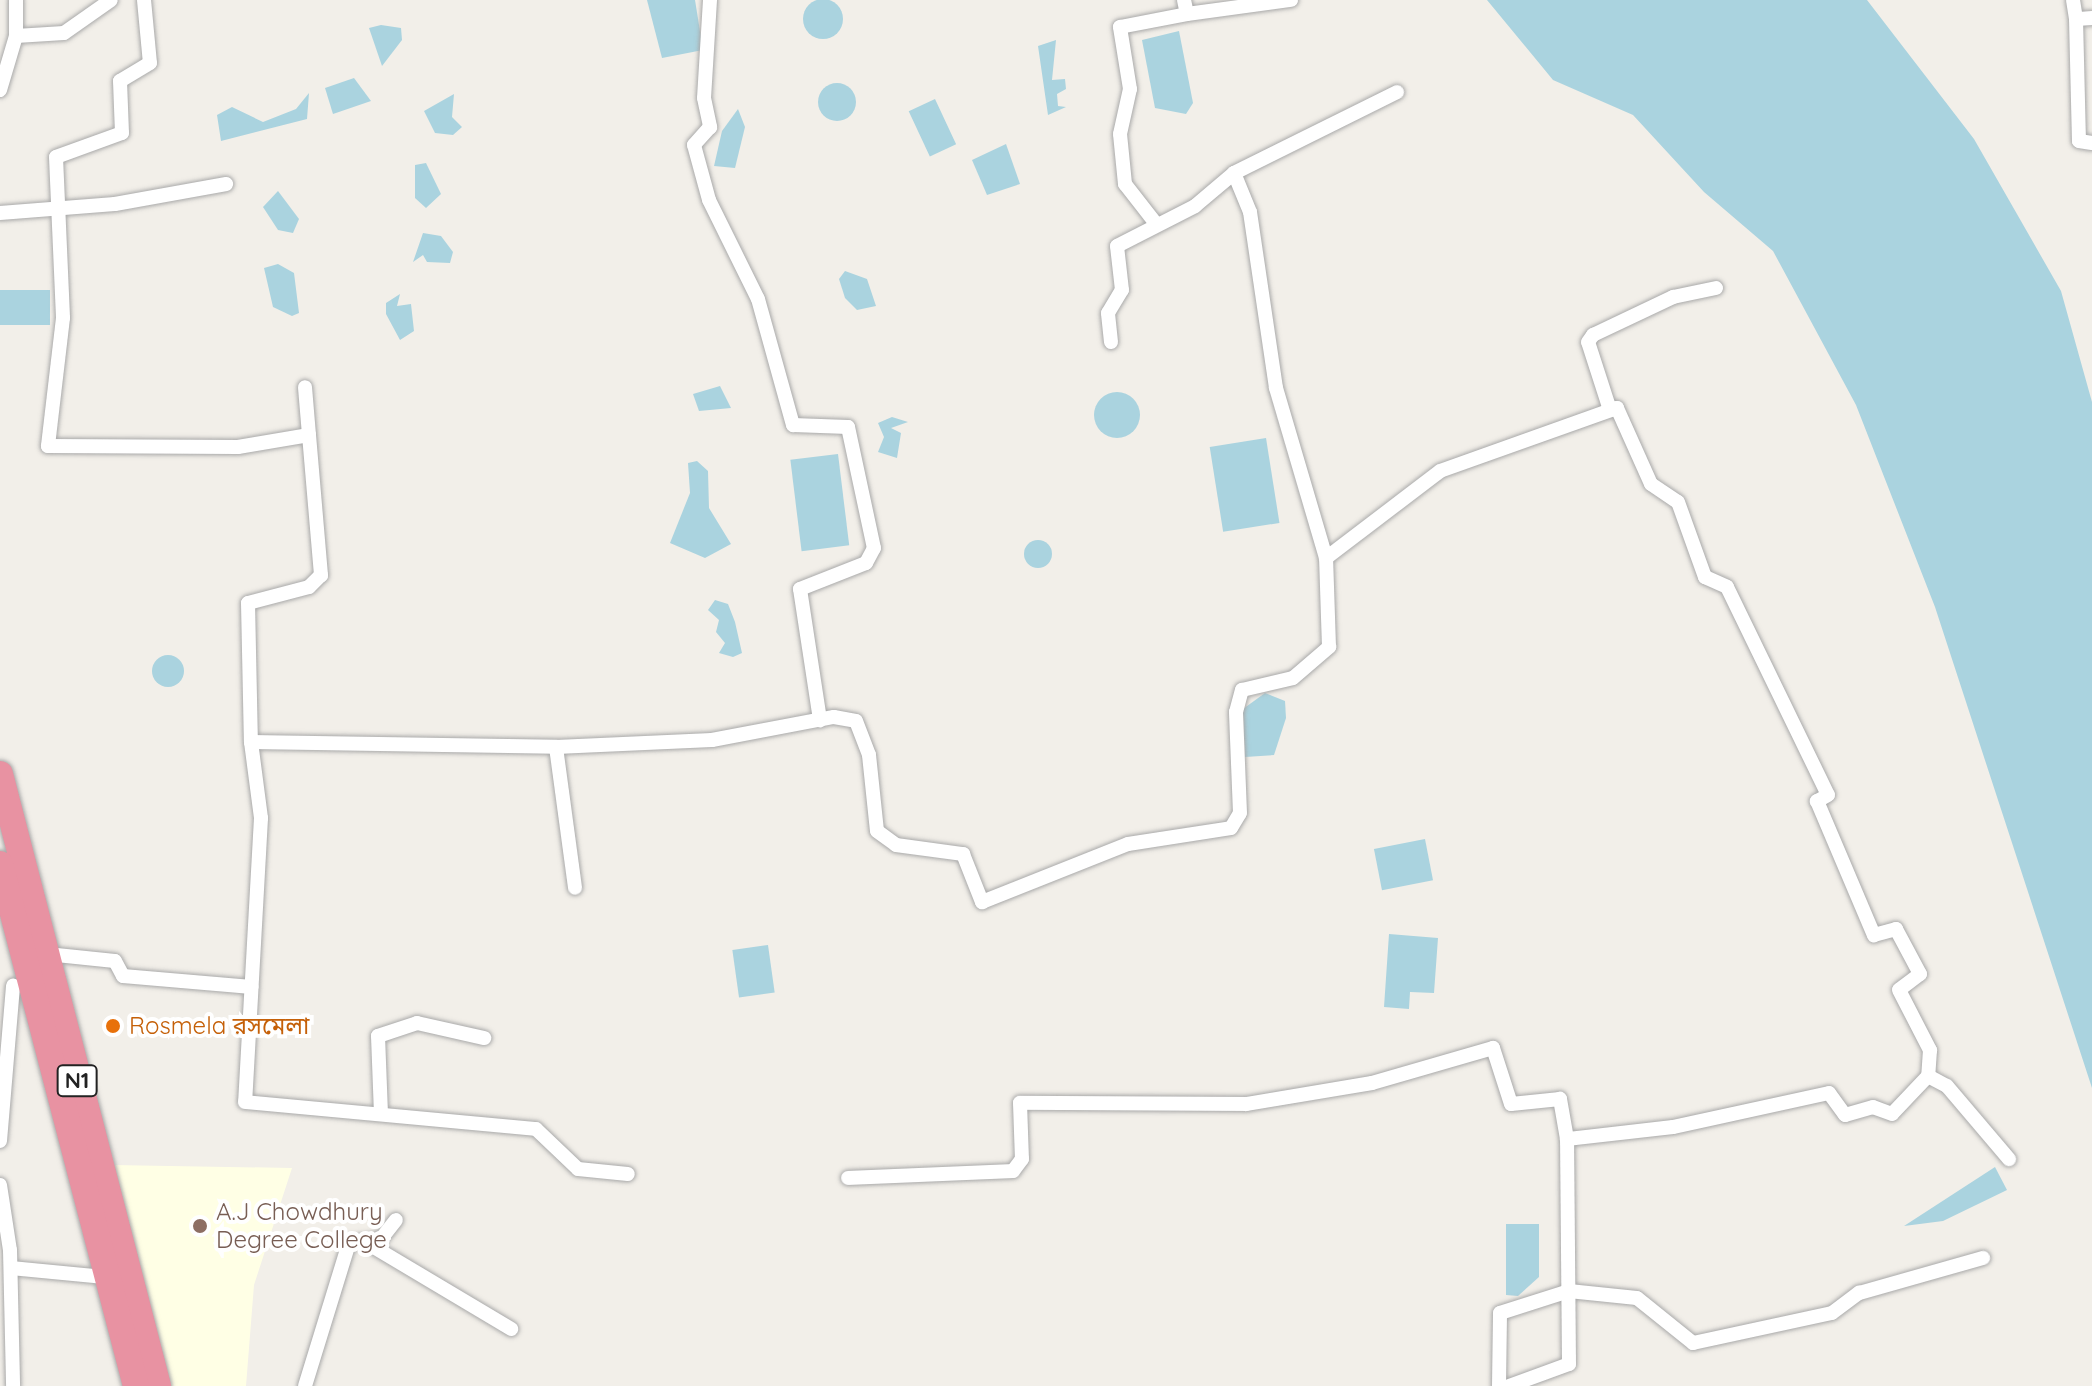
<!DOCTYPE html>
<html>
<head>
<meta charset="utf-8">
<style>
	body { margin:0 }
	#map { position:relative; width:2092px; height:1386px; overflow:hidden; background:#f2efe9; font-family:Quicksand,"Noto Sans Bengali",sans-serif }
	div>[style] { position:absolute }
	.education>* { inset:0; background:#ffffe5 }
	.water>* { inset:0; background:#aad3df; transform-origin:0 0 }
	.round { border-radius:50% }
	.roads { filter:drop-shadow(0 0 2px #a9a9a9) drop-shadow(0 0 2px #a9a9a9) }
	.street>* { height:14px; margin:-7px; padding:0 7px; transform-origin:7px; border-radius:7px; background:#fff }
	.highway>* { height:26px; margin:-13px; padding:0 13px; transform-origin:13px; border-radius:13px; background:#e892a2 }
	.dots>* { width:22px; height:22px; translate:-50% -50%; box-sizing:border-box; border:4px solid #fff; border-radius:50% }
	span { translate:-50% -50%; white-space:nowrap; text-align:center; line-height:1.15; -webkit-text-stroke:8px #fff; paint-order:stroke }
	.shield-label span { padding:2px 6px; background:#fff; border:2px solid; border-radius:6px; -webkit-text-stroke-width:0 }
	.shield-label { font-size:22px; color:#222; font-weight:700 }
	.food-label { font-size:24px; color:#c56008 }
	.left { translate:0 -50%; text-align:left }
	.education-label { font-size:24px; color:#785e54 }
</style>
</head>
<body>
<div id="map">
	<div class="education">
		<div style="clip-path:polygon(112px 1165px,292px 1168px,254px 1285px,246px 1386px,165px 1386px)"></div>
	</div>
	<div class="water">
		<div class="round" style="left:803px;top:-1px;width:40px;height:40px"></div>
		<div style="clip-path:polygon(647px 0,695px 0,703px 50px,662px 58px)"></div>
		<div style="clip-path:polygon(1487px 0,1867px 0,1974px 139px,2061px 291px,2092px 402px,2092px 1088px,1935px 607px,1856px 405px,1773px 251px,1704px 192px,1633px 115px,1553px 80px)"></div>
		<div style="clip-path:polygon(381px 25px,401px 28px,402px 40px,382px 66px,369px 28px)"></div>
		<div style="clip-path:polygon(1179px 31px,1193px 103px,1186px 114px,1155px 108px,1142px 40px)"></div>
		<div style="clip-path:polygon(1056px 40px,1052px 80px,1065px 79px,1066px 89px,1057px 94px,1058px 106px,1066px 107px,1048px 115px,1038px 46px)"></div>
		<div style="clip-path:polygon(354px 78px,371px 101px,333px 114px,325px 88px)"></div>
		<div class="round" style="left:818px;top:83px;width:38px;height:38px"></div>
		<div style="clip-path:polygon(309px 93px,307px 119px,221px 141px,217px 115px,232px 107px,263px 122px,296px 109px)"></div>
		<div style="clip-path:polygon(454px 94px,452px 117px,462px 127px,453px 135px,435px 133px,424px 111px)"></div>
		<div style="left:935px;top:99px;width:50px;height:29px;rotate:65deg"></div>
		<div style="clip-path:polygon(738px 109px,745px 127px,735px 168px,714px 166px,722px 131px)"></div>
		<div style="clip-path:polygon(1006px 144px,1020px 184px,987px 195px,972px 160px)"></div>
		<div style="clip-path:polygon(426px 163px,441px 194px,426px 208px,415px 198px,415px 165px)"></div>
		<div style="clip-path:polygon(278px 191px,299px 219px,293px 233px,278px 230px,263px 207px)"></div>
		<div style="clip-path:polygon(423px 233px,441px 236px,453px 252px,450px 263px,427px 262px,423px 255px,413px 262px)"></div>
		<div style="clip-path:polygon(278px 264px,294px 273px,299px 313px,292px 316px,273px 307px,264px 268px)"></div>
		<div style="clip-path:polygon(845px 271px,867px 279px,876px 306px,857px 310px,845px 298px,839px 279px)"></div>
		<div style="left:0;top:290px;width:50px;height:35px"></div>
		<div style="clip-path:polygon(400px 294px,397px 306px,411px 304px,414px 331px,400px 340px,386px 314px,386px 303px)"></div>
		<div style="clip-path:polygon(720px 386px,731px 408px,699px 411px,693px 394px)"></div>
		<div class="round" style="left:1094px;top:392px;width:46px;height:46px"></div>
		<div style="clip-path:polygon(892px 417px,908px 422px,891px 428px,901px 433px,897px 458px,878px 452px,884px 437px,878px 423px)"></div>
		<div style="left:1266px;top:438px;width:86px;height:57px;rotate:81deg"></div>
		<div style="left:838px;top:454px;width:92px;height:48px;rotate:83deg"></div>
		<div style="clip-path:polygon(697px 461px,708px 471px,709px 508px,731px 544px,705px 558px,670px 543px,690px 493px,688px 463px)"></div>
		<div class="round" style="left:1024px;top:540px;width:28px;height:28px"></div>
		<div style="clip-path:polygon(715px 600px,728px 604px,735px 622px,742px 653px,733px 657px,719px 653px,725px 643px,716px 632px,719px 620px,708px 610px)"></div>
		<div class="round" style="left:152px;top:655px;width:32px;height:32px"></div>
		<div style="clip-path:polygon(1265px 693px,1285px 701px,1286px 718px,1274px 755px,1245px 757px,1243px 709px)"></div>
		<div style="left:1425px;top:839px;width:42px;height:52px;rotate:79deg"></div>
		<div style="clip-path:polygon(1389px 934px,1438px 938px,1434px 993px,1410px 992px,1409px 1009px,1384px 1007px)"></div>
		<div style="left:768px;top:945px;width:48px;height:36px;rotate:82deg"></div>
		<div style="clip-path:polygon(1995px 1167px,2007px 1190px,1943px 1221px,1904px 1226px)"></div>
		<div style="clip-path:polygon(1506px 1224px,1539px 1224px,1539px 1277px,1518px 1296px,1506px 1295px)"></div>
	</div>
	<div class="roads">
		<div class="street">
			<div style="left:144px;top:0;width:63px;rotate:84.6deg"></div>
			<div style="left:150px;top:63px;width:35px;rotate:149deg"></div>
			<div style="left:120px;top:81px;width:52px;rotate:87.8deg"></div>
			<div style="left:122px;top:133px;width:70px;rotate:160deg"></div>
			<div style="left:56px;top:157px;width:161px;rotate:87.5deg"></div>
			<div style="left:63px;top:318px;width:129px;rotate:96.7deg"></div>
			<div style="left:48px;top:446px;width:190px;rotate:0.3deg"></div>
			<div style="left:238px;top:447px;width:72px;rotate:-9.6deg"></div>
			<div style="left:309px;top:435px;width:48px;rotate:-94.8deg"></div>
			<div style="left:710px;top:0;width:98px;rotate:93.5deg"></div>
			<div style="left:704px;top:98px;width:30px;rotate:78deg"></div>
			<div style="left:710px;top:127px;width:24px;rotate:132deg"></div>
			<div style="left:694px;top:145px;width:57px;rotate:74.7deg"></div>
			<div style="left:709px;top:200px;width:110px;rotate:63.7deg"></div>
			<div style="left:758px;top:299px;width:131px;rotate:74.5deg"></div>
			<div style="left:793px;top:425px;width:55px;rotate:2.1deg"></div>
			<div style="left:848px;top:427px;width:124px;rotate:77.9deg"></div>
			<div style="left:874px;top:548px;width:17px;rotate:118deg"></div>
			<div style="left:866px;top:563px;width:71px;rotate:158.5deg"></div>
			<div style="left:800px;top:589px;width:133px;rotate:81.3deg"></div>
			<div style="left:1184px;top:0;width:14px;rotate:78deg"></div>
			<div style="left:1187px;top:14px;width:105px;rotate:-7.7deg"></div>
			<div style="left:2073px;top:0;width:19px;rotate:81deg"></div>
			<div style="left:2092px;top:18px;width:16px;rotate:176deg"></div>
			<div style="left:2076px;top:19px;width:122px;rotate:88.6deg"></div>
			<div style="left:2079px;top:141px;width:13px;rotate:9deg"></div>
			<div style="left:16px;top:36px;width:36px;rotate:-90deg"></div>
			<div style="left:0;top:90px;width:56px;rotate:-73.5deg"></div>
			<div style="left:16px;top:36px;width:48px;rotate:-3.6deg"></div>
			<div style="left:64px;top:33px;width:57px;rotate:-35.1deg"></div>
			<div style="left:1234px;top:173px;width:182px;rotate:-26.4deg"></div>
			<div style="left:0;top:213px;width:115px;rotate:-4.5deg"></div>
			<div style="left:115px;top:204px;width:113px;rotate:-10.2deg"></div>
			<div style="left:1157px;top:225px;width:52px;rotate:-128deg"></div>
			<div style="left:1125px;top:184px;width:50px;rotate:-95.7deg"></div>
			<div style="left:1120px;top:134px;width:46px;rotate:-77.5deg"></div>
			<div style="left:1130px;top:89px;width:63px;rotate:-99.2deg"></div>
			<div style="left:1120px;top:27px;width:68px;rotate:-11deg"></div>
			<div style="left:1111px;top:342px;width:29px;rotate:-96deg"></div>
			<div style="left:1108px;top:313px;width:27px;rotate:-59deg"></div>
			<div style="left:1122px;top:290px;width:44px;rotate:-96.5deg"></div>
			<div style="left:1117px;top:246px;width:88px;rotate:-27.1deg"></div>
			<div style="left:1195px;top:206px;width:51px;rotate:-40.2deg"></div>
			<div style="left:1234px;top:173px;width:42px;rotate:67.7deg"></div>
			<div style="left:1250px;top:212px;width:178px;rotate:81.6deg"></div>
			<div style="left:1276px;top:388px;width:177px;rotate:73.6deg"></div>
			<div style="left:1610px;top:410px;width:71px;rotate:-107.9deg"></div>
			<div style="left:1588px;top:342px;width:9px;rotate:-54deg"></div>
			<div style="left:1593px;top:335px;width:89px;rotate:-25.4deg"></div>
			<div style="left:1673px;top:297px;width:44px;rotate:-11.8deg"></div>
			<div style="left:309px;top:435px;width:141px;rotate:85.1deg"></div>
			<div style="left:321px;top:575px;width:17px;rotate:135deg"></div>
			<div style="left:309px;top:587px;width:63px;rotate:165.3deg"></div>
			<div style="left:248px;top:603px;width:139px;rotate:88.8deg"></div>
			<div style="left:251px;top:742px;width:305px;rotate:0.9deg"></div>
			<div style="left:556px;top:747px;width:156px;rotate:-2.6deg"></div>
			<div style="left:712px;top:740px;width:124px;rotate:-10.7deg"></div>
			<div style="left:834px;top:717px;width:22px;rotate:10deg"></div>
			<div style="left:856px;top:721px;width:36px;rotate:69deg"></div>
			<div style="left:869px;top:755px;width:76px;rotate:84deg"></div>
			<div style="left:877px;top:831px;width:24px;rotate:36deg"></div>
			<div style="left:896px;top:845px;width:68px;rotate:7.7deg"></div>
			<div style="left:963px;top:854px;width:52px;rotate:68.4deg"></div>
			<div style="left:982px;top:902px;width:157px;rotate:-21.7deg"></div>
			<div style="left:1128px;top:844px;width:104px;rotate:-8.8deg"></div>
			<div style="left:1231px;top:828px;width:17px;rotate:-59deg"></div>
			<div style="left:1240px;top:813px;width:101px;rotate:-92.3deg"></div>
			<div style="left:1236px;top:712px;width:23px;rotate:-75deg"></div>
			<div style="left:1242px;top:690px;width:52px;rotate:-13.2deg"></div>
			<div style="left:1293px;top:678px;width:48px;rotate:-40.7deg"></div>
			<div style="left:1329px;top:647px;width:89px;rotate:-91.9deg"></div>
			<div style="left:1326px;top:558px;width:143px;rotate:-37.3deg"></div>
			<div style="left:1440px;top:471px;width:188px;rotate:-19.6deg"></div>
			<div style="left:1617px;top:408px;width:83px;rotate:65.9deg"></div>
			<div style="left:1651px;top:484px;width:32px;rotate:34deg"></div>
			<div style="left:1678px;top:502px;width:80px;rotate:70.2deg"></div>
			<div style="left:1705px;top:577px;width:24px;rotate:24deg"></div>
			<div style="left:1727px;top:587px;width:231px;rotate:64.1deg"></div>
			<div style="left:1828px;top:795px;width:13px;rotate:151deg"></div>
			<div style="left:1817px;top:801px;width:146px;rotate:67deg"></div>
			<div style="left:1874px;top:935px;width:23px;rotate:-15deg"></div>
			<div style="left:1896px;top:929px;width:51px;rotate:61.9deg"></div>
			<div style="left:1920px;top:974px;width:26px;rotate:143deg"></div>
			<div style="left:1899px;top:990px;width:68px;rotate:62.7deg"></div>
			<div style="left:1930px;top:1050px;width:26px;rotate:94deg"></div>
			<div style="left:1928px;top:1076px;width:52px;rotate:133.5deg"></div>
			<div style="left:1892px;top:1114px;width:20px;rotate:-160deg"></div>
			<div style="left:1873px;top:1107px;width:29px;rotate:164deg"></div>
			<div style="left:1845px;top:1115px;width:27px;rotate:-126deg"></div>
			<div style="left:1829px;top:1093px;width:160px;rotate:167.7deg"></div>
			<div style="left:1673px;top:1127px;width:107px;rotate:173.5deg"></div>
			<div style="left:1567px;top:1139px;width:41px;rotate:-99.9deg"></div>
			<div style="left:1560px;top:1099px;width:49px;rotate:174.2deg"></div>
			<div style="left:1511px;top:1104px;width:59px;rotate:-107.8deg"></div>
			<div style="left:1493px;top:1048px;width:126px;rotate:163.9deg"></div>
			<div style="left:1372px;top:1083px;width:128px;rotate:170.5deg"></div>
			<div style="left:1246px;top:1104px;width:226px;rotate:-179.7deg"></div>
			<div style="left:1020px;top:1103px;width:56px;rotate:88deg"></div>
			<div style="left:1022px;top:1159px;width:15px;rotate:127deg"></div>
			<div style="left:1013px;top:1171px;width:165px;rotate:177.6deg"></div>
			<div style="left:251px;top:742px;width:77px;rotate:82.5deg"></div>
			<div style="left:261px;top:818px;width:284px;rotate:93.2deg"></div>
			<div style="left:245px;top:1102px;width:292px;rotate:5.3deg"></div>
			<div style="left:536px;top:1129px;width:58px;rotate:43.6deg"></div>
			<div style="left:578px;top:1169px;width:50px;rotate:5.7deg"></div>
			<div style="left:556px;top:747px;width:142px;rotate:82.3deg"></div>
			<div style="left:47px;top:954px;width:68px;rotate:5.9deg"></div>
			<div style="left:115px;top:961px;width:17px;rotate:62deg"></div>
			<div style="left:123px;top:976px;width:129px;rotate:4.9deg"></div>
			<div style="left:1928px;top:1076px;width:21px;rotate:28deg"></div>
			<div style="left:1947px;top:1086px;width:96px;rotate:49.7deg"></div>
			<div style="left:381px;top:1114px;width:78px;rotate:-92.2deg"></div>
			<div style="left:378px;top:1036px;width:41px;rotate:-18.4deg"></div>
			<div style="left:417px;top:1023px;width:69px;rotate:12.6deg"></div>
			<div style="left:0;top:1141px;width:156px;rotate:-85.2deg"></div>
			<div style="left:0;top:1185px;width:66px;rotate:81.3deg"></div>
			<div style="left:10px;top:1250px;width:136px;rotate:88.7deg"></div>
			<div style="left:367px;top:1243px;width:168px;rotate:30.8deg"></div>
			<div style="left:11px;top:1268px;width:94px;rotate:5.5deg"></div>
			<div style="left:305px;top:1386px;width:150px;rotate:-72.9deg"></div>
			<div style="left:349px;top:1243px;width:32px;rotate:-7deg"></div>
			<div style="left:381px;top:1239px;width:24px;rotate:-52deg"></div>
			<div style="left:1499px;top:1386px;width:73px;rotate:-89.2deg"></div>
			<div style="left:1500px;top:1313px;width:72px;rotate:-17.7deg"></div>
			<div style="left:1569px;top:1291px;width:68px;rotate:5.9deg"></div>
			<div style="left:1637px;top:1298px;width:72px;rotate:38.8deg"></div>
			<div style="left:1693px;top:1343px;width:142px;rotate:-12.2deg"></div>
			<div style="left:1832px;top:1313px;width:34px;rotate:-37deg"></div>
			<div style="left:1859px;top:1293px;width:129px;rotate:-15.8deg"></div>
			<div style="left:1509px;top:1386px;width:64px;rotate:-20.1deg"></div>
			<div style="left:1569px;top:1364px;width:225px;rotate:-90.5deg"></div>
		</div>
		<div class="highway">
			<div style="left:0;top:774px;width:632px;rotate:75.52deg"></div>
			<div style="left:0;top:864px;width:539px;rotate:75.4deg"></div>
		</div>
	</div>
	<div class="dots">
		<div style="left:113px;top:1026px;background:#e8710a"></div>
		<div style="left:200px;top:1226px;background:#8d6e63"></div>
	</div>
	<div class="shield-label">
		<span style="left:77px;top:1081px">N1</span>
	</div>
	<div class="food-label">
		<span class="left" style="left:129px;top:1026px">Rosmela রসমেলা</span>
	</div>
	<div class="education-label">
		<span class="left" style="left:216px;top:1226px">A.J Chowdhury<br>Degree College</span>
	</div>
</div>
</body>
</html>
